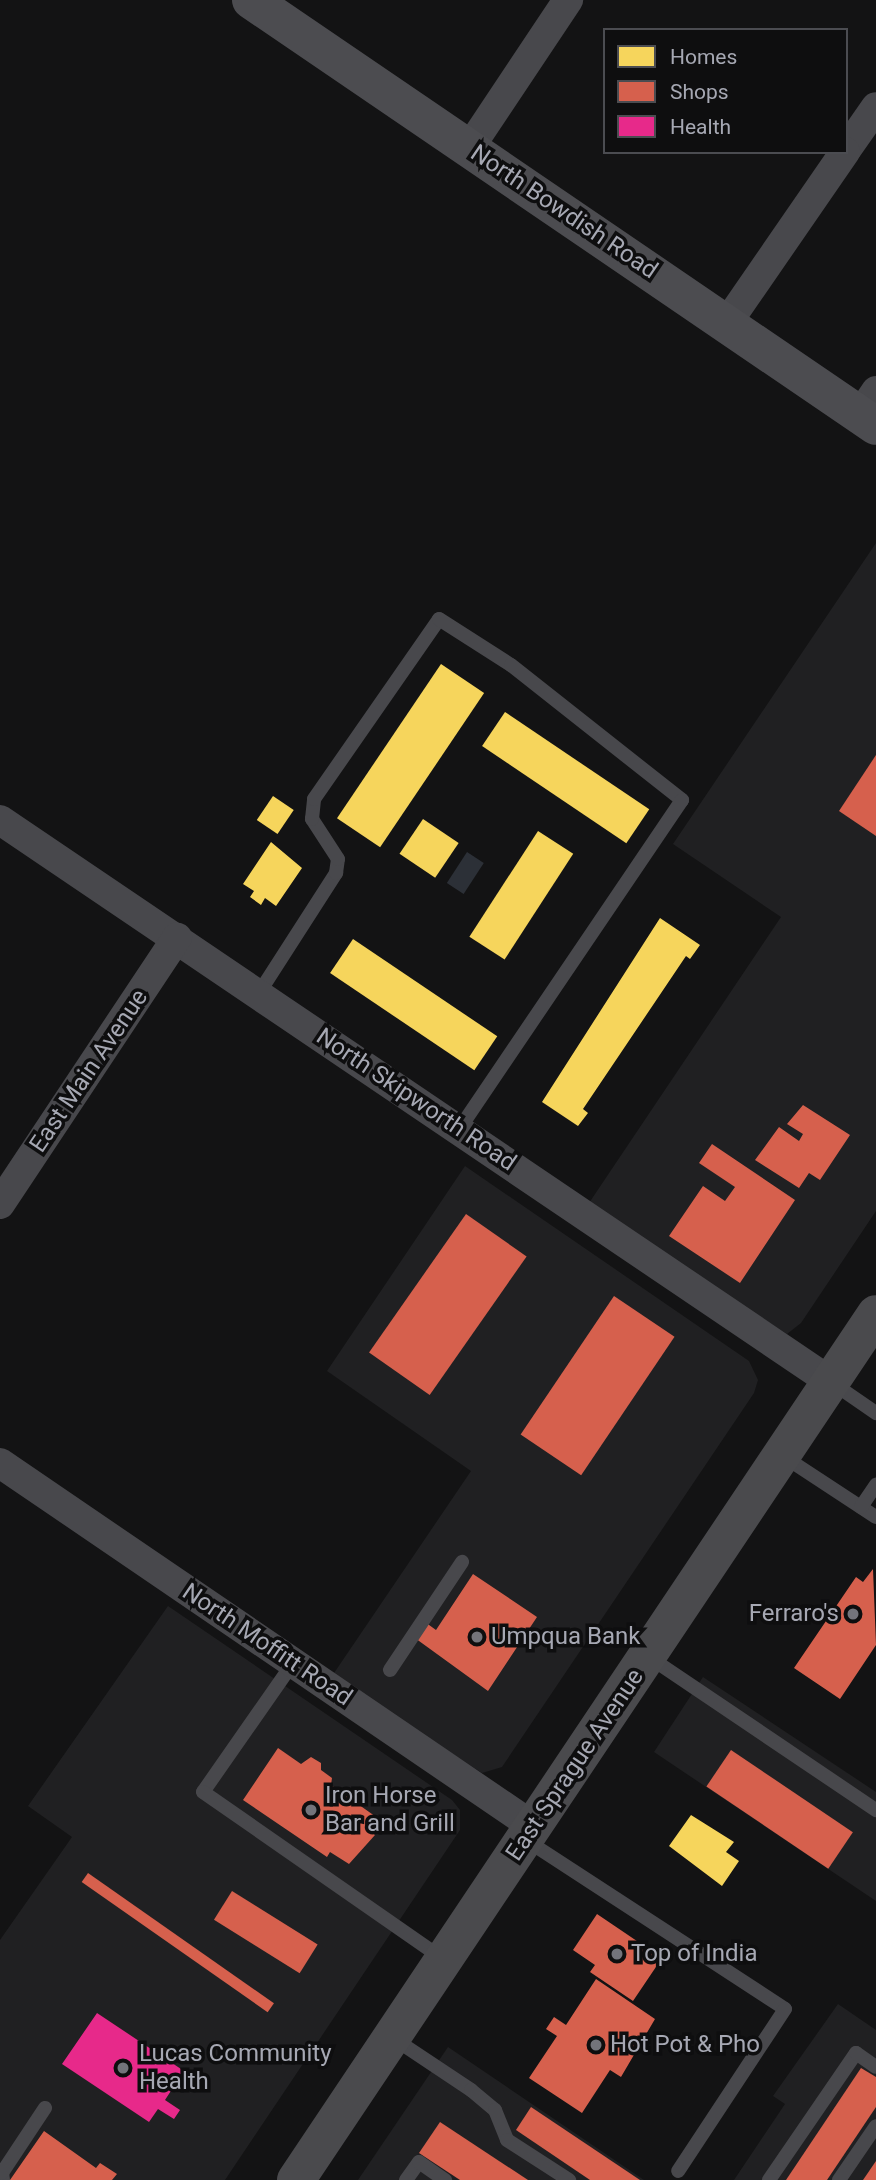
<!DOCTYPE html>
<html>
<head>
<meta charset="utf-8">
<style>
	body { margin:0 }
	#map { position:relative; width:876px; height:2180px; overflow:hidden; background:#131314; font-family:Roboto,sans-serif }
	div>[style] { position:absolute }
	.built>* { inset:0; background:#202022 }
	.water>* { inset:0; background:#2c3037; transform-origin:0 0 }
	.homes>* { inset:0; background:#f6d55c; transform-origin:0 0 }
	.shops>* { inset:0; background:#d6604d; transform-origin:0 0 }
	.health>* { inset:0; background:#e7298a }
	.lane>* { height:14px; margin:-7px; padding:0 7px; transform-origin:7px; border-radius:7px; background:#48484c }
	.street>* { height:30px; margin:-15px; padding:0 15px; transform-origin:15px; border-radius:15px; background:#48484c }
	.secondary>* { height:38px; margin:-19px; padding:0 19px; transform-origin:19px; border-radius:19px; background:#4c4c50 }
	.primary>* { height:38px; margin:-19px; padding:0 19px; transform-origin:19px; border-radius:19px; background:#4a4a4d }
	.dots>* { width:19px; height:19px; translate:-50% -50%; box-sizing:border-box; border:4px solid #0e0e0f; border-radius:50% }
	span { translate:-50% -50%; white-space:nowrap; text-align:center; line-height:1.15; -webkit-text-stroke:7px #0e0e0f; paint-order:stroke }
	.street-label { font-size:24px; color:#a6a8b3 }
	.poi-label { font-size:24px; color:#a6a8b3 }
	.right { translate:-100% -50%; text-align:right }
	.left { translate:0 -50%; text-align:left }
	.legend { position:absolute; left:603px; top:28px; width:245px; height:126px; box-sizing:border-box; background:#0e0e0f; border:2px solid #4b4c51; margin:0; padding:9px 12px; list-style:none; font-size:21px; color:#a6a8b3 }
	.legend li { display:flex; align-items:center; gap:14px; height:35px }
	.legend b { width:35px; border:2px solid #4b4c51 }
</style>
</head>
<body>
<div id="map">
	<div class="built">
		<div style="clip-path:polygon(876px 543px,876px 1211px,801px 1323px,787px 1334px,587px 1206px,781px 917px,673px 844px)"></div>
		<div style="clip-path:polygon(465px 1166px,749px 1361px,758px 1380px,754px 1393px,502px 1767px,482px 1773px,332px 1676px,471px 1471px,327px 1371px)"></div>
		<div style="clip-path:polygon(168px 1606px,452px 1800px,460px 1810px,460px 1830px,225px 2180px,0 2180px,0 1940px,72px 1837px,28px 1806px)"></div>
		<div style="clip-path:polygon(703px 1677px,876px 1792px,876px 1901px,654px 1752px)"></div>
		<div style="clip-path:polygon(838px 2004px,876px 2030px,876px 2180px,734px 2180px,785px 2104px,773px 2096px)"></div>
		<div style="clip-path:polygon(448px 2047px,644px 2180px,358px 2180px)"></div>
	</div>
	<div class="water">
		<div style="left:467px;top:852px;width:20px;height:37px;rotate:33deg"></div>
	</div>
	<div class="homes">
		<div style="left:441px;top:664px;width:52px;height:186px;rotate:34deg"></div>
		<div style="left:505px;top:712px;width:174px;height:41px;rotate:34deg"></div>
		<div style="left:273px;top:796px;width:25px;height:29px;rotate:34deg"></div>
		<div style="left:423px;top:819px;width:43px;height:42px;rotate:34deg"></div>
		<div style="left:538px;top:831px;width:42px;height:126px;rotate:33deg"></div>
		<div style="clip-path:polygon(271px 842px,302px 868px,276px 906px,265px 898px,261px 905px,250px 897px,254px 891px,243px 884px)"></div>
		<div style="clip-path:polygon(660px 918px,700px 945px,690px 959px,686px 956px,583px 1109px,588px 1113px,578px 1126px,542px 1102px)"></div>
		<div style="left:353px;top:939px;width:174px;height:41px;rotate:34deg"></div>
		<div style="clip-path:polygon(691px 1815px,734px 1842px,726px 1852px,739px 1861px,722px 1886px,669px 1846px)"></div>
	</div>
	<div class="shops">
		<div style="clip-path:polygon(876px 755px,876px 836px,839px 811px)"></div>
		<div style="clip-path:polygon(803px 1105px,850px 1135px,820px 1180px,809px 1173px,799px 1188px,755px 1160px,779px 1127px,799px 1141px,803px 1134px,787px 1124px)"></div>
		<div style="clip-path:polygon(712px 1144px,795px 1200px,740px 1283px,669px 1236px,703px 1186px,725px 1201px,735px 1187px,699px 1163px)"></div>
		<div style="left:466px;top:1214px;width:74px;height:169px;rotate:35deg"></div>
		<div style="left:614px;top:1296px;width:73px;height:167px;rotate:34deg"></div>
		<div style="clip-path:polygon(873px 1569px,876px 1645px,840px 1699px,794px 1668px,856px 1577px,863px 1582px)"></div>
		<div style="clip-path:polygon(473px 1574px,537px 1617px,488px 1691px,408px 1633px,418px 1617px,436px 1630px)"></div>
		<div style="clip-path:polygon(278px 1748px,301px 1764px,311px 1757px,321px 1763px,321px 1770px,332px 1778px,331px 1785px,379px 1819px,371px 1832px,375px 1835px,349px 1864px,330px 1852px,327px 1857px,243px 1800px)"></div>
		<div style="left:731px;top:1750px;width:147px;height:44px;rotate:34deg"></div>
		<div style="left:88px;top:1873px;width:227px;height:11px;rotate:35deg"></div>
		<div style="left:232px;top:1891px;width:101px;height:34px;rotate:32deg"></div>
		<div style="clip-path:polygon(597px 1914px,662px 1958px,633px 2001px,590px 1972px,595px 1965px,573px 1950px)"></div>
		<div style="clip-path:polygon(596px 1979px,655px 2019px,621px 2077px,610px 2070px,582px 2113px,529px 2078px,557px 2036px,546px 2029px,554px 2017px,566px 2025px)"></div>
		<div style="clip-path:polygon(861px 2068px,876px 2077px,876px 2107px,827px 2180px,786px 2180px)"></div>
		<div style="clip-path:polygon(531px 2107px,640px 2180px,590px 2180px,516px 2130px)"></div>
		<div style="clip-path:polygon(440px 2122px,528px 2180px,460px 2180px,419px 2153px)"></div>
		<div style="clip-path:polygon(44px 2131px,96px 2168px,100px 2163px,117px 2174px,112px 2180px,10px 2180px)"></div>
		<div style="clip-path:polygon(876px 2161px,876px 2180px,863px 2180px)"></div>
	</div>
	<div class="health">
		<div style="clip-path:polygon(97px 2013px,184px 2071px,165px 2100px,180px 2110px,174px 2119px,158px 2109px,149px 2122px,62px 2064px)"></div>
	</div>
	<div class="lane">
		<div style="left:259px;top:993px;width:143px;rotate:-57.3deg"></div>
		<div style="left:336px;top:873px;width:14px;rotate:-82deg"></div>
		<div style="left:338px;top:859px;width:48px;rotate:-123deg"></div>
		<div style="left:312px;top:819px;width:20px;rotate:-84deg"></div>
		<div style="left:314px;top:799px;width:219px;rotate:-55.2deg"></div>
		<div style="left:439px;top:619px;width:85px;rotate:32.6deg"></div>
		<div style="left:511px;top:665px;width:218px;rotate:38.3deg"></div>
		<div style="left:682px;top:800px;width:397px;rotate:124.1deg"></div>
		<div style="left:831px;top:1382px;width:55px;rotate:34.6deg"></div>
		<div style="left:783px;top:1456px;width:111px;rotate:33.3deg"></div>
		<div style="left:861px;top:1507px;width:27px;rotate:-56deg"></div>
		<div style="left:649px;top:1657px;width:274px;rotate:34deg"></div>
		<div style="left:293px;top:1663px;width:157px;rotate:124.9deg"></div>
		<div style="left:203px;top:1792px;width:292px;rotate:34.8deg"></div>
		<div style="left:390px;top:1670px;width:130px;rotate:-56.3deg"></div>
		<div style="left:526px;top:1840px;width:309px;rotate:33.1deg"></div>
		<div style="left:785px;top:2009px;width:194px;rotate:123.4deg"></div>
		<div style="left:393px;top:2038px;width:94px;rotate:33.7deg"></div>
		<div style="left:471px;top:2090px;width:31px;rotate:40deg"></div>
		<div style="left:495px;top:2110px;width:32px;rotate:68deg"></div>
		<div style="left:507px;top:2140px;width:74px;rotate:32.8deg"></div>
		<div style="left:3px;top:2180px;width:7px;rotate:-98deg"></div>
		<div style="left:2px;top:2173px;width:78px;rotate:-56.5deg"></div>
		<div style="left:406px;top:2180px;width:22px;rotate:-54deg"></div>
		<div style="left:419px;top:2162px;width:32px;rotate:35deg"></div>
		<div style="left:769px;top:2180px;width:154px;rotate:-55.6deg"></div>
		<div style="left:856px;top:2053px;width:24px;rotate:35deg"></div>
		<div style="left:839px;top:2180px;width:65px;rotate:-55.6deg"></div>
	</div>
	<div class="street">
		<div style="left:470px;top:147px;width:177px;rotate:-56.3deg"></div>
		<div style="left:846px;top:150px;width:52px;rotate:-55.1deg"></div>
		<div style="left:727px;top:323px;width:208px;rotate:-55.4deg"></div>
		<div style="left:860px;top:415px;width:29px;rotate:-56deg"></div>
		<div style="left:0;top:820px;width:1003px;rotate:34.07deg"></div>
		<div style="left:0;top:1204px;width:320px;rotate:-56.4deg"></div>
		<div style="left:0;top:1463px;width:646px;rotate:34.28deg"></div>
	</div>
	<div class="secondary">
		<div style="left:251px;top:0;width:756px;rotate:34.28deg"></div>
	</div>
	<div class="primary">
		<div style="left:296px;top:2180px;width:1042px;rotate:-56.19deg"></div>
	</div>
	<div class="dots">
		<div style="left:853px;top:1614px;background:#73747b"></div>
		<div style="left:477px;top:1637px;background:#73747b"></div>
		<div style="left:311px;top:1810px;background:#73747b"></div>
		<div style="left:617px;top:1954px;background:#73747b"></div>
		<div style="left:596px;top:2045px;background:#73747b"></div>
		<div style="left:123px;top:2068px;background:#73747b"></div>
	</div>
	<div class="street-label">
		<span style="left:564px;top:212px;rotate:34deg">North Bowdish Road</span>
		<span style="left:89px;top:1071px;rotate:-56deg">East Main Avenue</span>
		<span style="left:416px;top:1100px;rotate:34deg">North Skipworth Road</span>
		<span style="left:267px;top:1645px;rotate:34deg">North Moffitt Road</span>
		<span style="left:575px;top:1765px;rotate:-56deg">East Sprague Avenue</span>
	</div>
	<div class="poi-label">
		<span class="right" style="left:839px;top:1614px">Ferraro's</span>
		<span class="left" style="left:491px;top:1637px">Umpqua Bank</span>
		<span class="left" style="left:325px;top:1810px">Iron Horse<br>Bar and Grill</span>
		<span class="left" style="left:631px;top:1954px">Top of India</span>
		<span class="left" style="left:610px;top:2045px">Hot Pot &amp; Pho</span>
		<span class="left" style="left:139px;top:2068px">Lucas Community<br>Health</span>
	</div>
	<ul class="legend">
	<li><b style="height:19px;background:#f6d55c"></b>Homes</li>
	<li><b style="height:19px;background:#d6604d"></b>Shops</li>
	<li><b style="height:19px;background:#e7298a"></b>Health</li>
	</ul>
</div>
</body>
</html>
